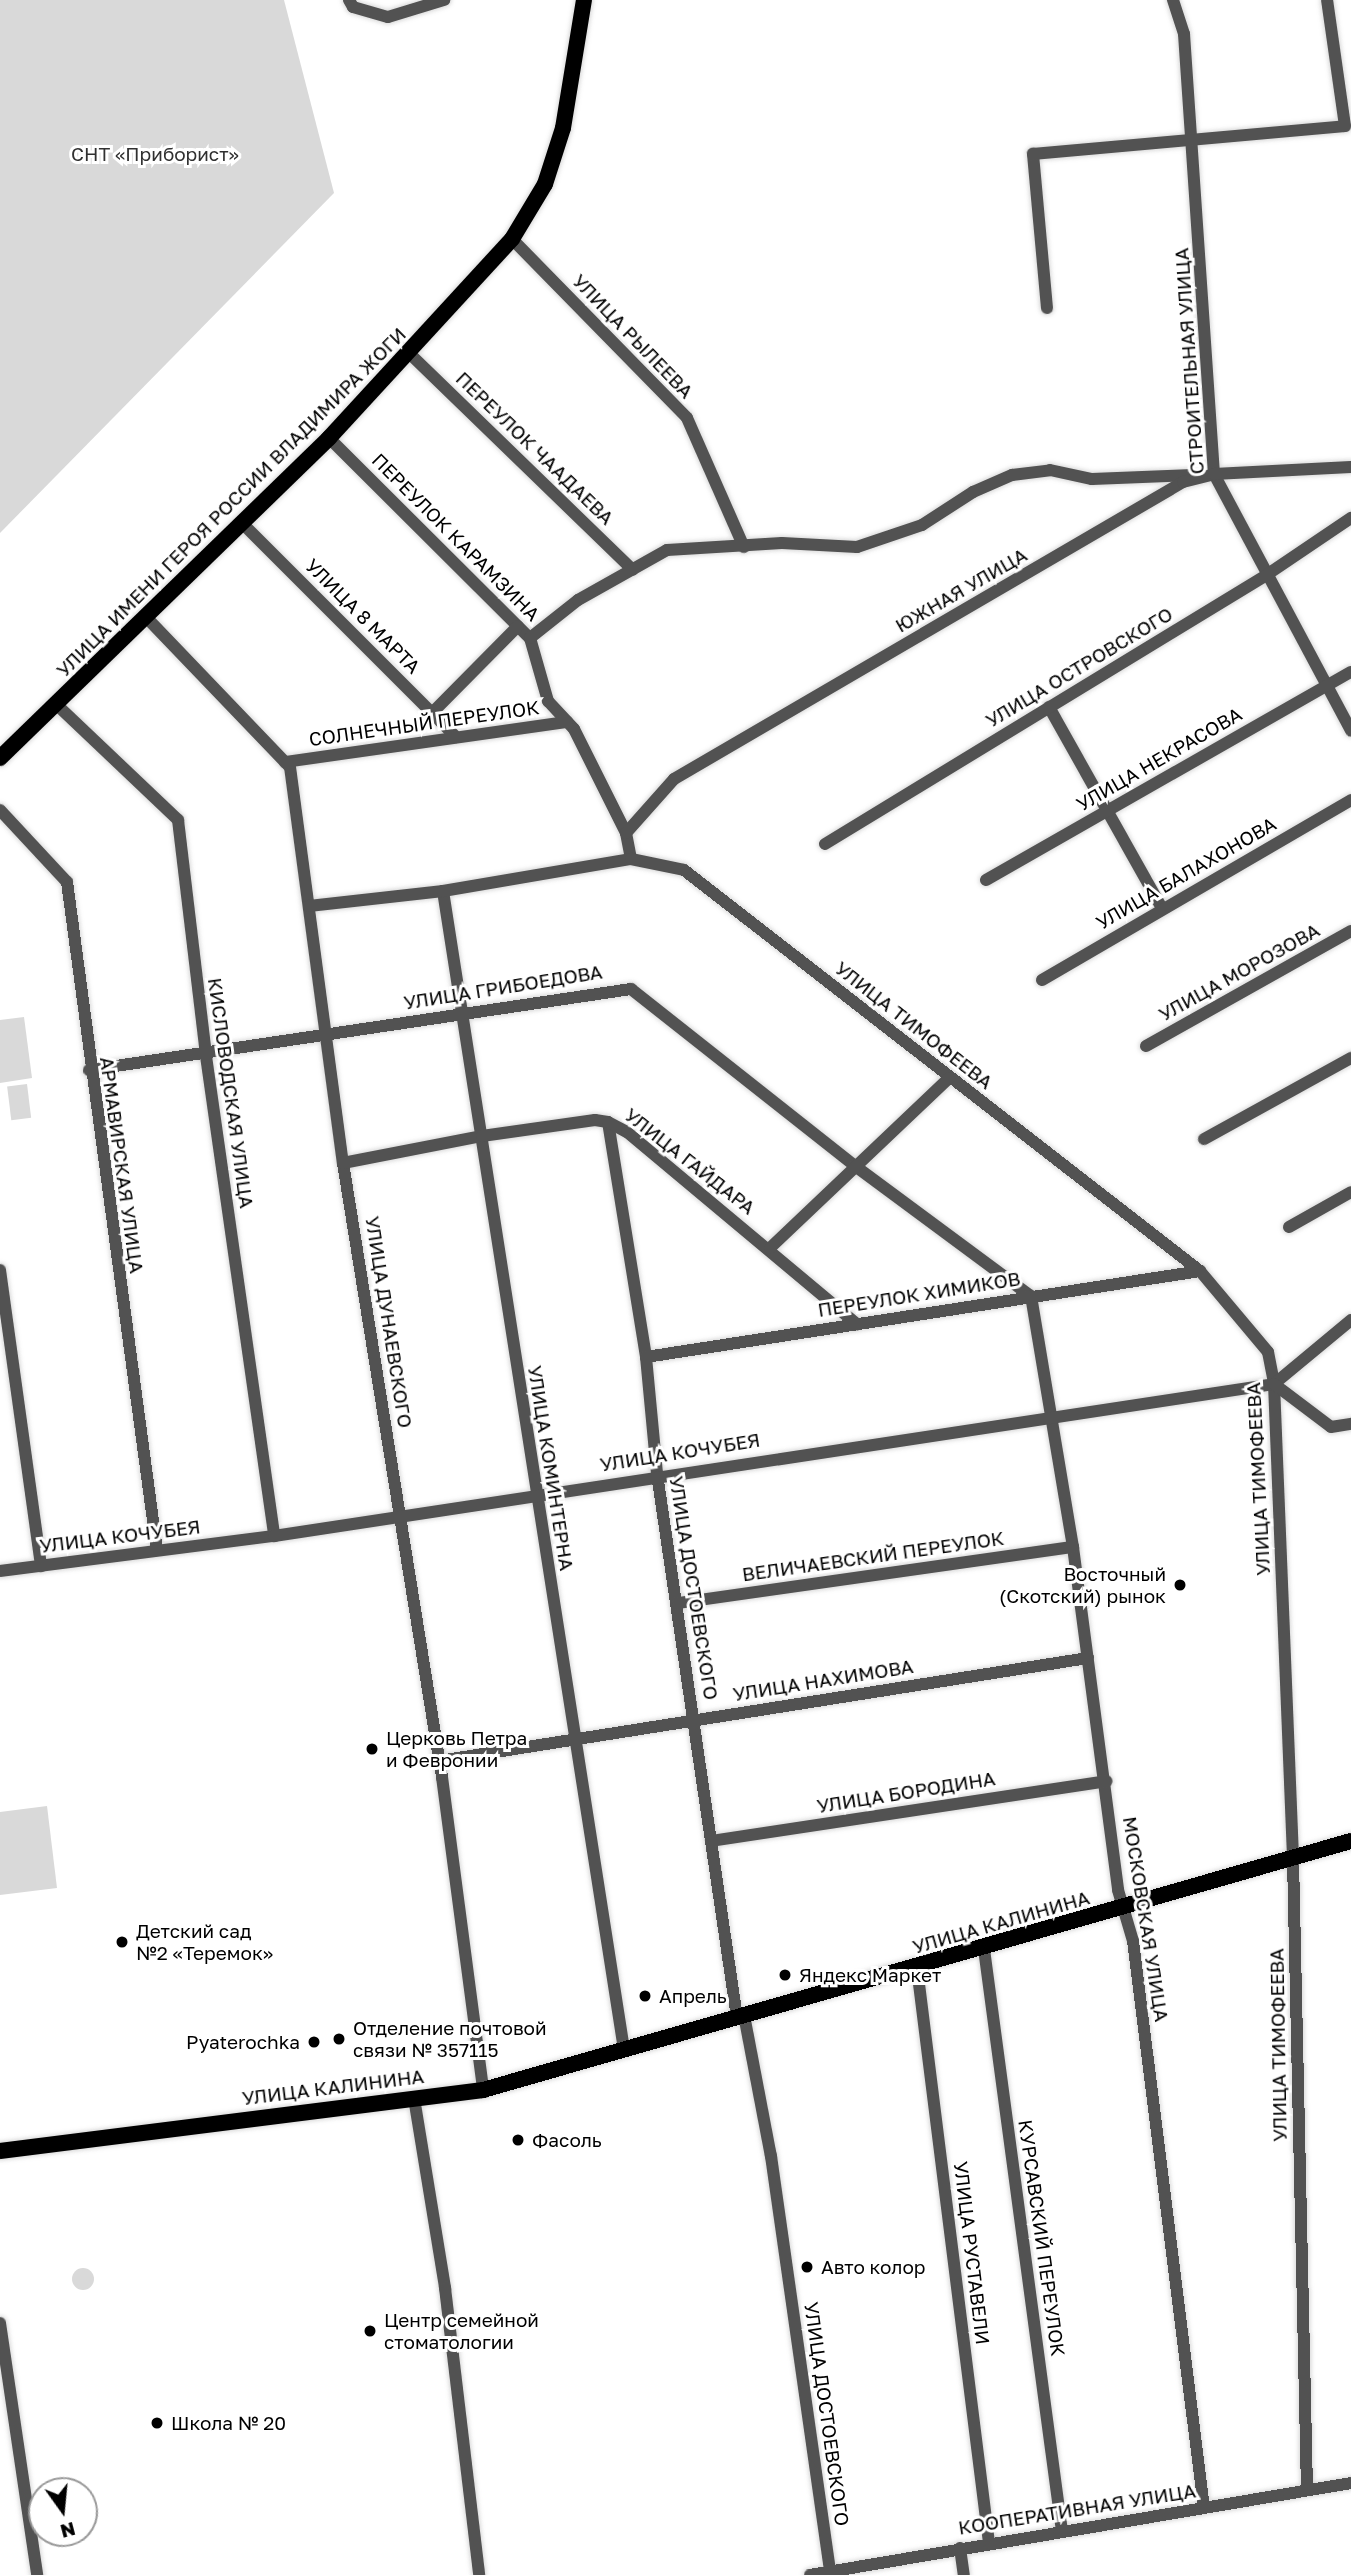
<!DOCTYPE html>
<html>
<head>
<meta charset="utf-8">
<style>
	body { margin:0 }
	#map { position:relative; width:1351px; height:2575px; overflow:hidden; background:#fff; font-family:"Golos Text",sans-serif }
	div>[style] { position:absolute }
	.green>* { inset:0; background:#d9d9d9; transform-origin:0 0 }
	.round { border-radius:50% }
	.roads { filter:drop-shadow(0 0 2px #dbdbdb) drop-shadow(0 0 2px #dbdbdb) }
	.minor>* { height:12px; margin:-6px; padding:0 6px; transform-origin:6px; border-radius:6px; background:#525252 }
	.major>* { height:16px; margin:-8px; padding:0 8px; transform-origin:8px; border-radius:8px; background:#000 }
	.dots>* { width:19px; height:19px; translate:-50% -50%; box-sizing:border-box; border:4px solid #fff; border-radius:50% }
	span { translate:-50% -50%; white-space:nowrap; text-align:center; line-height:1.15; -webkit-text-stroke:6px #fff; paint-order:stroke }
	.park-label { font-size:19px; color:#303030 }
	.street-label { font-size:19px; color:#000 }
	.poi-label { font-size:19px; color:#000 }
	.right { translate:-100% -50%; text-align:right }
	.left { translate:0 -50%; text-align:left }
	.north { position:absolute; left:28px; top:2477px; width:70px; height:70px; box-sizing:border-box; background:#fff; border:2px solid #999; border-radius:50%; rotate:165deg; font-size:19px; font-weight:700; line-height:28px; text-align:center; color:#000 }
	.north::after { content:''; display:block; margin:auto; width:24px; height:32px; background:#000; clip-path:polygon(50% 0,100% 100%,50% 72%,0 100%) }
</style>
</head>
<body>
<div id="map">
	<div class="green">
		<div style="clip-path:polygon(0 0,284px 0,334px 193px,0 533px)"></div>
		<div style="clip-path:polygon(24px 1017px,32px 1078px,0 1083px,0 1020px)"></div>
		<div style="left:27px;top:1084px;width:34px;height:20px;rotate:83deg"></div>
		<div style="clip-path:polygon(47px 1806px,57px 1888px,0 1895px,0 1812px)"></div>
		<div class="round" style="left:72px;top:2268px;width:22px;height:22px"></div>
	</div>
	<div class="roads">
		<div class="minor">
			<div style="left:349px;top:0;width:8px;rotate:60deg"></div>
			<div style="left:353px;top:7px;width:36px;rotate:16deg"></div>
			<div style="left:388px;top:17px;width:59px;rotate:-16.9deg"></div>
			<div style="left:1173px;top:0;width:36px;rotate:72deg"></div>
			<div style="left:1184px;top:34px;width:441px;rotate:86.1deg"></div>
			<div style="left:1214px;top:474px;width:291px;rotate:61.9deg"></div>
			<div style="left:512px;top:239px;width:250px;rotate:45.6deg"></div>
			<div style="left:687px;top:418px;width:141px;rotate:66.2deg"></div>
			<div style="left:1047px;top:308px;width:155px;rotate:-95.2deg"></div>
			<div style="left:1033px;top:154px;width:313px;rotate:-5.1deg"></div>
			<div style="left:1345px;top:126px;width:127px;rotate:-98.1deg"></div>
			<div style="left:410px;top:354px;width:310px;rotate:44.1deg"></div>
			<div style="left:329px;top:438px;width:284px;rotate:44.9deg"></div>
			<div style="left:530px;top:638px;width:66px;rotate:74.1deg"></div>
			<div style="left:548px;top:701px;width:38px;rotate:47deg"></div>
			<div style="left:574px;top:729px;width:116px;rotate:63.4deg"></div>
			<div style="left:626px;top:833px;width:26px;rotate:79deg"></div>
			<div style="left:242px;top:523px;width:303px;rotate:45deg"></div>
			<div style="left:145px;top:616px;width:209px;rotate:46.2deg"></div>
			<div style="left:290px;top:767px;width:400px;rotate:82.4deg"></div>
			<div style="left:343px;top:1163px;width:622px;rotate:80.84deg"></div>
			<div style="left:442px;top:1777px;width:316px;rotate:82.5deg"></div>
			<div style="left:530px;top:638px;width:61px;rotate:-38.4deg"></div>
			<div style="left:578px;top:600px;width:102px;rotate:-29.3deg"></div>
			<div style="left:667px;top:550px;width:115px;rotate:-3.5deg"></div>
			<div style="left:782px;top:543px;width:75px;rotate:3.1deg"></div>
			<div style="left:857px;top:547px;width:69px;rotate:-18.7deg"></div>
			<div style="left:922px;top:525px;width:61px;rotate:-32.9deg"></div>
			<div style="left:973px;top:492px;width:43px;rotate:-23.6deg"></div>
			<div style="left:1012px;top:475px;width:38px;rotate:-7deg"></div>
			<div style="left:1050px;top:470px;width:43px;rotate:12.1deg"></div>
			<div style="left:1092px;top:479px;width:101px;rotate:-2.3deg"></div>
			<div style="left:57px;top:705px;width:167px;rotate:43.5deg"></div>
			<div style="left:178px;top:820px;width:238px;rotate:83.2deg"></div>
			<div style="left:206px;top:1056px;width:485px;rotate:81.9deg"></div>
			<div style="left:1049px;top:707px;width:231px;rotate:60.7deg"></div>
			<div style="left:432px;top:713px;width:122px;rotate:-45.3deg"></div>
			<div style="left:285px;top:762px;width:285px;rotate:-8.1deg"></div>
			<div style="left:0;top:810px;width:98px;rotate:47.1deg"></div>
			<div style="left:67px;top:882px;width:674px;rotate:82.33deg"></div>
			<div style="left:626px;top:833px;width:72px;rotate:-48.4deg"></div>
			<div style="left:674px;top:779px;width:589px;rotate:-30.26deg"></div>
			<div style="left:1183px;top:482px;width:32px;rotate:-14deg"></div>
			<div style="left:1214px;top:474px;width:137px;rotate:-2.9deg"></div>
			<div style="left:825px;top:844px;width:515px;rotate:-31.35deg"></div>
			<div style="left:1265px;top:576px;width:104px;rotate:-34deg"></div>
			<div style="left:986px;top:880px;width:420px;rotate:-29.7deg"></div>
			<div style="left:443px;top:891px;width:1172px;rotate:81.12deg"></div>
			<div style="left:309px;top:906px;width:135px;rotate:-6.4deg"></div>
			<div style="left:443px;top:891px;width:191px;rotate:-9.7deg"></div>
			<div style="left:631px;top:859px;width:54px;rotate:11.7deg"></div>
			<div style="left:684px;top:870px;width:653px;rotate:37.85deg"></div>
			<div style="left:1200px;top:1271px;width:106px;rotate:50deg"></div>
			<div style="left:1268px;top:1352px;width:33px;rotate:79deg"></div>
			<div style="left:1274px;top:1384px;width:475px;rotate:87.7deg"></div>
			<div style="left:1293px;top:1859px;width:631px;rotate:88.73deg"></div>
			<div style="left:1042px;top:980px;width:358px;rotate:-30.2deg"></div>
			<div style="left:1146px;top:1046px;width:235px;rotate:-29.3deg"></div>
			<div style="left:89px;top:1070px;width:548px;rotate:-8.5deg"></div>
			<div style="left:631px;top:989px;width:285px;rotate:38.3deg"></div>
			<div style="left:855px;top:1166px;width:219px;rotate:36.5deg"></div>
			<div style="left:1031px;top:1296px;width:254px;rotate:80.5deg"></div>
			<div style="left:1073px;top:1547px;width:346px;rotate:82.5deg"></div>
			<div style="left:1118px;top:1890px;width:53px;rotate:73.6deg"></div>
			<div style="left:1133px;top:1941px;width:571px;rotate:82.86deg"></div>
			<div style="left:608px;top:1122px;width:238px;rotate:80.8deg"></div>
			<div style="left:646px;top:1357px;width:118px;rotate:84.6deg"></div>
			<div style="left:657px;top:1474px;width:550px;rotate:81.63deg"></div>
			<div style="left:1204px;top:1139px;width:168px;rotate:-28.9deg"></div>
			<div style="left:343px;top:1163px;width:142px;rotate:-11deg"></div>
			<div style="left:482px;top:1136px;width:114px;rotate:-8.1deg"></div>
			<div style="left:595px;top:1120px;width:13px;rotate:9deg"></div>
			<div style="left:608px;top:1122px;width:21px;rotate:28deg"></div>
			<div style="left:627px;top:1132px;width:300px;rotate:39.9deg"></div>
			<div style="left:1289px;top:1227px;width:71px;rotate:-29.4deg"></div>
			<div style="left:770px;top:1248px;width:247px;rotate:-43.5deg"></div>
			<div style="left:0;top:1270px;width:299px;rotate:82.1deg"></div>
			<div style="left:646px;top:1357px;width:561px;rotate:-8.82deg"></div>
			<div style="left:1274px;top:1384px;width:100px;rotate:-39.7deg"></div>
			<div style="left:0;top:1571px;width:276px;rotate:-7.3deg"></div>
			<div style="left:274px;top:1536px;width:1011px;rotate:-8.64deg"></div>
			<div style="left:1274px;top:1384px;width:71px;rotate:37deg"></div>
			<div style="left:1331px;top:1427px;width:20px;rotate:-9deg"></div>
			<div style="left:678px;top:1603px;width:399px;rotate:-8.1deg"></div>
			<div style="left:439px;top:1761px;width:657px;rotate:-9.02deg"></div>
			<div style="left:711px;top:1841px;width:400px;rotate:-8.6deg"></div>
			<div style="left:984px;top:1949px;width:587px;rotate:82.37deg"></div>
			<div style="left:917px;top:1968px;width:579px;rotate:82.86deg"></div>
			<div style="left:744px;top:2015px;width:144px;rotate:79.2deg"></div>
			<div style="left:771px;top:2156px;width:418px;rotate:81.9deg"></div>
			<div style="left:414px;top:2098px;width:193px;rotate:80.7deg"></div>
			<div style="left:445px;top:2288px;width:289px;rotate:83.2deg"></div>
			<div style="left:0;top:2323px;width:255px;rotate:81.6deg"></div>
			<div style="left:960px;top:2548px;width:27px;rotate:82deg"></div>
			<div style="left:810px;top:2575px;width:549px;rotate:-9.65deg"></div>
		</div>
		<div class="major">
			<div style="left:0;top:758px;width:459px;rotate:-44.2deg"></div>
			<div style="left:329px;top:438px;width:270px;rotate:-47.4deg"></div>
			<div style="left:512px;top:239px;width:64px;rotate:-59deg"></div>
			<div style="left:545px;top:184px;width:59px;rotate:-72.2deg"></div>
			<div style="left:563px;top:128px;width:130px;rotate:-80.7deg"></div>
			<div style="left:0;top:2151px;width:487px;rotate:-7.2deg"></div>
			<div style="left:483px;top:2090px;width:903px;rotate:-16.01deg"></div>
		</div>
	</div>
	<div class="dots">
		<div style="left:1180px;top:1585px;background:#000"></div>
		<div style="left:372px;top:1749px;background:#000"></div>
		<div style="left:122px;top:1942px;background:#000"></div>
		<div style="left:785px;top:1975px;background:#000"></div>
		<div style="left:645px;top:1996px;background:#000"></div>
		<div style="left:339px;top:2039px;background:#000"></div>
		<div style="left:314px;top:2042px;background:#000"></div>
		<div style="left:518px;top:2140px;background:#000"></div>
		<div style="left:807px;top:2267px;background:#000"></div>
		<div style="left:370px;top:2331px;background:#000"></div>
		<div style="left:157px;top:2423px;background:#000"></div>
	</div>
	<div class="park-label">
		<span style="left:155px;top:154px">СНТ «Приборист»</span>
	</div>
	<div class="street-label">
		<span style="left:633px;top:336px;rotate:46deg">УЛИЦА РЫЛЕЕВА</span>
		<span style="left:1189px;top:361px;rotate:-94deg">СТРОИТЕЛЬНАЯ УЛИЦА</span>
		<span style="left:535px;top:448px;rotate:44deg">ПЕРЕУЛОК ЧААДАЕВА</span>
		<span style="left:231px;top:502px;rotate:-45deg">УЛИЦА ИМЕНИ ГЕРОЯ РОССИИ ВЛАДИМИРА ЖОГИ</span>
		<span style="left:456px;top:537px;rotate:45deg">ПЕРЕУЛОК КАРАМЗИНА</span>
		<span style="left:961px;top:590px;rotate:-30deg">ЮЖНАЯ УЛИЦА</span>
		<span style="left:363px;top:616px;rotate:45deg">УЛИЦА 8 МАРТА</span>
		<span style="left:1079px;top:667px;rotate:-31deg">УЛИЦА ОСТРОВСКОГО</span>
		<span style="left:424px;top:723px;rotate:-8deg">СОЛНЕЧНЫЙ ПЕРЕУЛОК</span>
		<span style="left:1159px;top:759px;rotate:-30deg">УЛИЦА НЕКРАСОВА</span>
		<span style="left:1186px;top:873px;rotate:-30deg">УЛИЦА БАЛАХОНОВА</span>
		<span style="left:1239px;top:972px;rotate:-29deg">УЛИЦА МОРОЗОВА</span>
		<span style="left:503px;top:987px;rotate:-9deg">УЛИЦА ГРИБОЕДОВА</span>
		<span style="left:914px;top:1025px;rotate:38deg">УЛИЦА ТИМОФЕЕВА</span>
		<span style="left:231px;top:1093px;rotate:82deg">КИСЛОВОДСКАЯ УЛИЦА</span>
		<span style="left:690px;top:1161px;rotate:38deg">УЛИЦА ГАЙДАРА</span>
		<span style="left:122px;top:1165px;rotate:82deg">АРМАВИРСКАЯ УЛИЦА</span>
		<span style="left:919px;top:1294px;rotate:-9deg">ПЕРЕУЛОК ХИМИКОВ</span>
		<span style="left:389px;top:1322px;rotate:81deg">УЛИЦА ДУНАЕВСКОГО</span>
		<span style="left:680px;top:1452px;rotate:-9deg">УЛИЦА КОЧУБЕЯ</span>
		<span style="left:551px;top:1468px;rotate:81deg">УЛИЦА КОМИНТЕРНА</span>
		<span style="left:1258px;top:1479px;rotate:-93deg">УЛИЦА ТИМОФЕЕВА</span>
		<span style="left:120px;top:1536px;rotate:-7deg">УЛИЦА КОЧУБЕЯ</span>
		<span style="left:873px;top:1556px;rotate:-8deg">ВЕЛИЧАЕВСКИЙ ПЕРЕУЛОК</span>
		<span style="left:694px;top:1588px;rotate:81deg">УЛИЦА ДОСТОЕВСКОГО</span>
		<span style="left:823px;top:1680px;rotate:-9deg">УЛИЦА НАХИМОВА</span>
		<span style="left:906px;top:1792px;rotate:-9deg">УЛИЦА БОРОДИНА</span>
		<span style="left:1146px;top:1919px;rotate:81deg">МОСКОВСКАЯ УЛИЦА</span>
		<span style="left:1001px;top:1922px;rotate:-16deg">УЛИЦА КАЛИНИНА</span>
		<span style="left:1278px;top:2045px;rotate:-91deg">УЛИЦА ТИМОФЕЕВА</span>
		<span style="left:333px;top:2087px;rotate:-7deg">УЛИЦА КАЛИНИНА</span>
		<span style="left:1042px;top:2238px;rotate:82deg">КУРСАВСКИЙ ПЕРЕУЛОК</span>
		<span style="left:972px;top:2253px;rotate:83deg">УЛИЦА РУСТАВЕЛИ</span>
		<span style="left:827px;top:2414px;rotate:82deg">УЛИЦА ДОСТОЕВСКОГО</span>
		<span style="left:1077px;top:2509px;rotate:-9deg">КООПЕРАТИВНАЯ УЛИЦА</span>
	</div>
	<div class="poi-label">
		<span class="right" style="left:1166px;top:1585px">Восточный<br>(Скотский) рынок</span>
		<span class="left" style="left:386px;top:1749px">Церковь Петра<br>и Февронии</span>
		<span class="left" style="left:136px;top:1942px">Детский сад<br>№2 «Теремок»</span>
		<span class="left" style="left:799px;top:1975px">Яндекс Маркет</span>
		<span class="left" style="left:659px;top:1996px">Апрель</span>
		<span class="left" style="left:353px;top:2039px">Отделение почтовой<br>связи № 357115</span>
		<span class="right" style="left:300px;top:2042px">Pyaterochka</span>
		<span class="left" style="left:532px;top:2140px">Фасоль</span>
		<span class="left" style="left:821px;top:2267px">Авто колор</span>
		<span class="left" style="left:384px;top:2331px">Центр cемейной<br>cтоматологии</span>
		<span class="left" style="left:171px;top:2423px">Школа № 20</span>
	</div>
	<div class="north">N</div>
</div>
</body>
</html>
